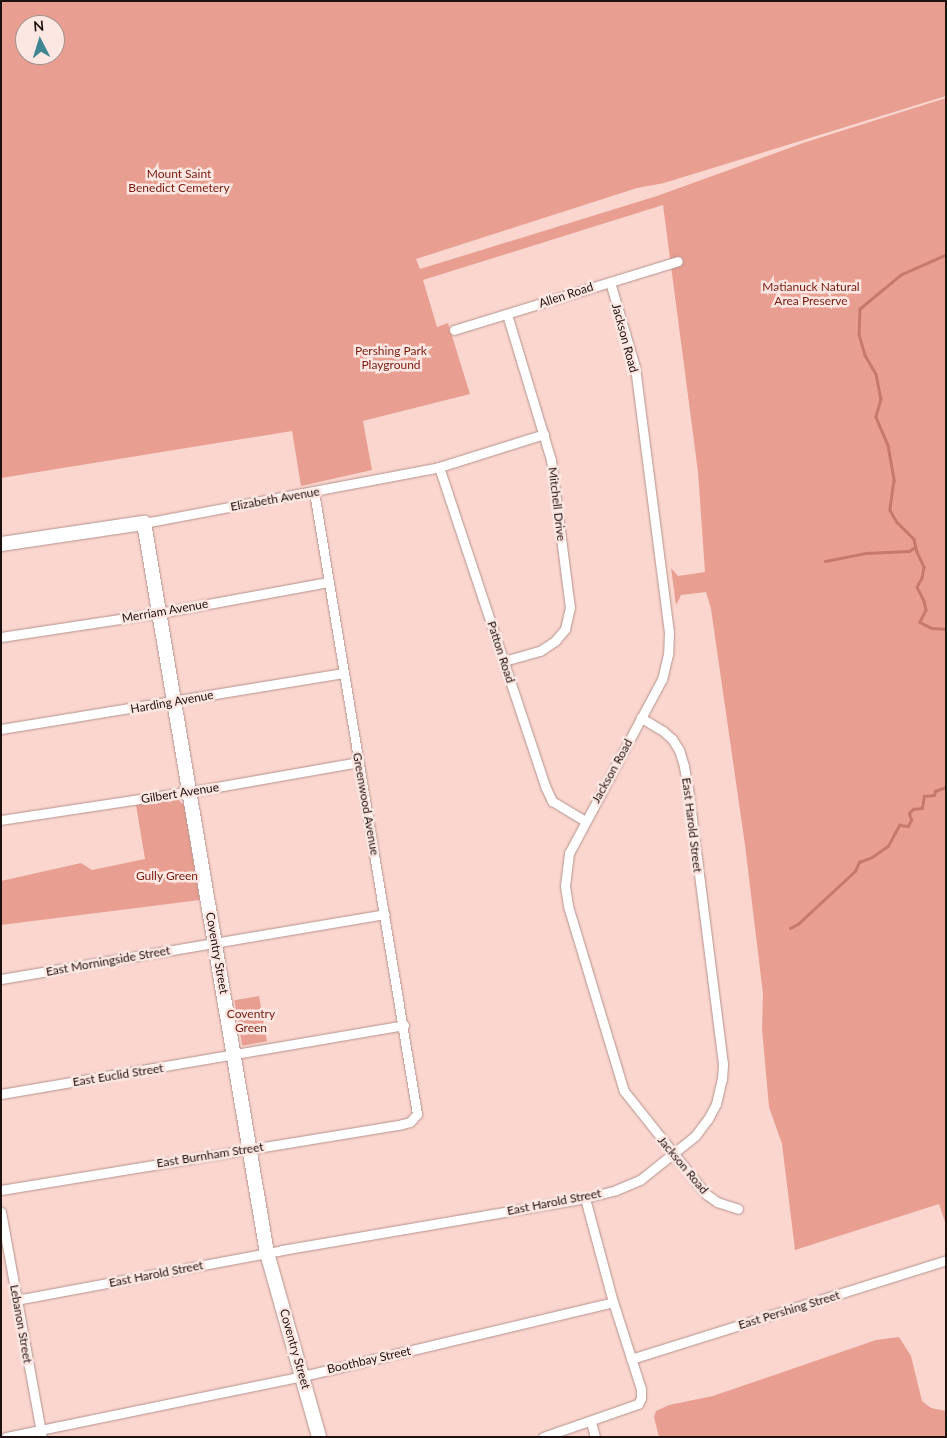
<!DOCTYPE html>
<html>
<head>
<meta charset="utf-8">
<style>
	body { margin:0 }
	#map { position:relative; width:947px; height:1438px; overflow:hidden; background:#fad6cf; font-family:Lato,sans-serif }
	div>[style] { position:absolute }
	.green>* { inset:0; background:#e89f92; transform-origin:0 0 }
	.stream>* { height:2.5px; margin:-1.25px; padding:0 1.25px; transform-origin:1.25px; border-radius:1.25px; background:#c7796c }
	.roads { filter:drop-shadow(0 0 1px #b4928c) drop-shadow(0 0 1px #b4928c) }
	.street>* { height:9px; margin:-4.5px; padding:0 4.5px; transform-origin:4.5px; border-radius:4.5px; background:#fff }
	.secondary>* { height:14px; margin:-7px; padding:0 7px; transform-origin:7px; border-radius:7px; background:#fff }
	span { translate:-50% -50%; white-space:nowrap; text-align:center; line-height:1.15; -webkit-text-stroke:5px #fde7e2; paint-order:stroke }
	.park-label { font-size:12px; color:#781a0f }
	.street-label { font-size:12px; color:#1e1210 }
	.frame { position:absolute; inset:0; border:2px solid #1e1210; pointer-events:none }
	.north { position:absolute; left:15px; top:15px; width:50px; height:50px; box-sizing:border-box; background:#fde7e2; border:1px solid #a4928e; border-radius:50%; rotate:355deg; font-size:14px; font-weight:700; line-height:20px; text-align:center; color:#1e1210 }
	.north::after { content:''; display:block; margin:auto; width:18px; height:22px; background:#408592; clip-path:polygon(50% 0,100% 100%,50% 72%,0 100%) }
</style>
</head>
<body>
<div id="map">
	<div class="green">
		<div style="clip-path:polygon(evenodd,1px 1px,946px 1px,946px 96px,664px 183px,637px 188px,416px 259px,420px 269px,657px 196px,803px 143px,946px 98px,946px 1225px,939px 1204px,795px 1250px,782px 1144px,769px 1107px,762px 1029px,763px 994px,745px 845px,711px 609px,706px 592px,681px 595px,676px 605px,671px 568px,678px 576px,705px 572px,698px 472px,663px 205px,423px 280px,437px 327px,448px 323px,470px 394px,363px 421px,372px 470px,301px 486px,292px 431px,1px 478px,1px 1px,25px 25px,55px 25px,55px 55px,25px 55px,25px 25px)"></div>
		<div style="clip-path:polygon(177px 799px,184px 805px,200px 900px,1px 925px,1px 881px,81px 863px,92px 870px,145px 859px,136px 805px)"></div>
		<div style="left:259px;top:996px;width:46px;height:25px;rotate:80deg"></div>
		<div style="clip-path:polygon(899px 1337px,911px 1356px,922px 1401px,931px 1408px,946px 1411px,946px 1437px,659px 1437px,654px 1417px,656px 1411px,669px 1405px,713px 1396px,876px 1340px)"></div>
	</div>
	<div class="stream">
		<div style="left:946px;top:255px;width:49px;rotate:156deg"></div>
		<div style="left:901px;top:275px;width:53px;rotate:140.3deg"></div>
		<div style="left:860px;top:309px;width:25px;rotate:92deg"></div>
		<div style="left:859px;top:334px;width:22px;rotate:74deg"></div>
		<div style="left:865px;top:355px;width:22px;rotate:60deg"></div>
		<div style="left:876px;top:374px;width:25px;rotate:79deg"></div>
		<div style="left:881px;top:399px;width:19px;rotate:106deg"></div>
		<div style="left:876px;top:417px;width:30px;rotate:67deg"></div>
		<div style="left:888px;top:445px;width:36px;rotate:80deg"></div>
		<div style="left:894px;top:480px;width:30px;rotate:98deg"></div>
		<div style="left:890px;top:510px;width:14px;rotate:60deg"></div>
		<div style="left:897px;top:522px;width:24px;rotate:45deg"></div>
		<div style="left:914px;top:539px;width:13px;rotate:77deg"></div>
		<div style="left:917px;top:552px;width:17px;rotate:65deg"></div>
		<div style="left:924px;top:567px;width:11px;rotate:100deg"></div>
		<div style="left:922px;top:578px;width:10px;rotate:119deg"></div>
		<div style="left:917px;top:587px;width:16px;rotate:63deg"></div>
		<div style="left:924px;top:601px;width:9px;rotate:77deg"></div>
		<div style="left:926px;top:610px;width:13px;rotate:117deg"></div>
		<div style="left:920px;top:622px;width:13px;rotate:27deg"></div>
		<div style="left:932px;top:628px;width:14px;rotate:4deg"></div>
		<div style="left:825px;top:561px;width:42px;rotate:-11deg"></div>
		<div style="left:866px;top:553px;width:43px;rotate:-2.7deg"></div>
		<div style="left:909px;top:551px;width:7px;rotate:-34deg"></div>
		<div style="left:790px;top:928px;width:9px;rotate:-27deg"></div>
		<div style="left:798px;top:924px;width:78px;rotate:-42.9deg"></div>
		<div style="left:855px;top:871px;width:10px;rotate:-66deg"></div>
		<div style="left:859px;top:862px;width:14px;rotate:-21deg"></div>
		<div style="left:872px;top:857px;width:19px;rotate:-35deg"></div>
		<div style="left:888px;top:846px;width:24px;rotate:-62deg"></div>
		<div style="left:899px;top:825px;width:9px;rotate:6deg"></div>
		<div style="left:908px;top:826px;width:7px;rotate:-63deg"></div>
		<div style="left:911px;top:820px;width:7px;rotate:-106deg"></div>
		<div style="left:909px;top:813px;width:6px;rotate:-45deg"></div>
		<div style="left:913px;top:809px;width:9px;rotate:-6deg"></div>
		<div style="left:922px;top:808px;width:12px;rotate:-81deg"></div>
		<div style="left:924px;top:796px;width:10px;rotate:-6deg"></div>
		<div style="left:934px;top:795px;width:4px;rotate:-76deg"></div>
		<div style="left:935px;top:791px;width:12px;rotate:-20deg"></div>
	</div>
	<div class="roads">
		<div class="street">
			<div style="left:610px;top:282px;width:89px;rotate:73.6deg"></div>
			<div style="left:635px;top:367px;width:266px;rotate:82.7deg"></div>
			<div style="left:669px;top:631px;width:23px;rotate:92deg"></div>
			<div style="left:668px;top:654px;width:26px;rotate:103deg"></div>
			<div style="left:662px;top:679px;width:197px;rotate:118.1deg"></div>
			<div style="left:569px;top:853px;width:33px;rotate:97deg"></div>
			<div style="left:565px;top:886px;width:20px;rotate:81deg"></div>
			<div style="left:568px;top:906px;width:193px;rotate:73.2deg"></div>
			<div style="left:624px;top:1091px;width:132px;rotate:51.5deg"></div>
			<div style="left:706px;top:1194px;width:14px;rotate:36deg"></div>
			<div style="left:717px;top:1202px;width:22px;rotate:18deg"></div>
			<div style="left:454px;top:330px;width:234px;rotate:-17.1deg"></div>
			<div style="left:439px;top:467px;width:336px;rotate:71.6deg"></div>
			<div style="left:545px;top:786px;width:17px;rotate:65deg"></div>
			<div style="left:552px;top:801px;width:39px;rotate:31deg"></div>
			<div style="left:144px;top:523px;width:300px;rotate:-10.7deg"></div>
			<div style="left:439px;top:467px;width:110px;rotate:-17.4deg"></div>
			<div style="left:1px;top:637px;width:160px;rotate:-8.6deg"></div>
			<div style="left:159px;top:613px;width:172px;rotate:-10.4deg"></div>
			<div style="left:504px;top:661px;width:37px;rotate:-16deg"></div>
			<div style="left:540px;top:651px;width:18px;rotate:-34deg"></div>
			<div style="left:555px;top:641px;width:16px;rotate:-50deg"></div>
			<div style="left:565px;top:629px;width:22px;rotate:-77deg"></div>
			<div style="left:570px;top:608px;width:149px;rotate:-97.3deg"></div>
			<div style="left:551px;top:460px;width:152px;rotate:-106.8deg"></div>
			<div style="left:1px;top:729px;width:347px;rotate:-9.3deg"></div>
			<div style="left:1px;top:820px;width:201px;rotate:-8.6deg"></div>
			<div style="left:200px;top:790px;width:161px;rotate:-10deg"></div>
			<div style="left:1px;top:979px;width:389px;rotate:-9.6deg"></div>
			<div style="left:1px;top:1094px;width:409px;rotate:-9.7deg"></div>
			<div style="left:1px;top:1190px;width:406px;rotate:-9.3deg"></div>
			<div style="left:402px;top:1124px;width:8px;rotate:-14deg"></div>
			<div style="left:410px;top:1122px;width:11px;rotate:-49deg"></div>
			<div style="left:417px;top:1114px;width:630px;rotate:-99.4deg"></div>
			<div style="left:1px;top:1212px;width:229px;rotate:79.7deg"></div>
			<div style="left:16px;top:1300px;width:271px;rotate:-10.6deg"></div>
			<div style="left:282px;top:1250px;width:307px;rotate:-9.7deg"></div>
			<div style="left:585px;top:1198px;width:32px;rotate:-14deg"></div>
			<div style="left:616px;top:1190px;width:26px;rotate:-23deg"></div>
			<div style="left:640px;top:1180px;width:70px;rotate:-38.7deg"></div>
			<div style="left:695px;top:1136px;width:21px;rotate:-53deg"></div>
			<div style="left:708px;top:1119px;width:17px;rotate:-62deg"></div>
			<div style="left:716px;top:1104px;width:26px;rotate:-77deg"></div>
			<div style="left:722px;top:1079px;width:15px;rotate:-86deg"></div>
			<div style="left:723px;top:1064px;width:271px;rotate:-97.2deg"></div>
			<div style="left:689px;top:795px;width:29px;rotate:-100deg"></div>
			<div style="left:684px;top:766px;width:17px;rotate:-107deg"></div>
			<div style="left:679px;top:750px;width:13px;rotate:-122deg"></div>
			<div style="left:672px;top:739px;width:12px;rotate:-138deg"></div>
			<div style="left:663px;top:731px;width:26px;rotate:-149deg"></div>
			<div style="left:631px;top:1359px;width:330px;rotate:-17.4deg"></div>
			<div style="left:591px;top:1422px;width:16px;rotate:75deg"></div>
			<div style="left:6px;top:1437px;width:303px;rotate:-11.6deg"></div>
			<div style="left:303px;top:1376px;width:319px;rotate:-13.4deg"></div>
			<div style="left:543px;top:1437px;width:101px;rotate:-19.2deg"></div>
			<div style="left:638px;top:1404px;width:7px;rotate:-63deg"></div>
			<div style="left:641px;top:1398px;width:9px;rotate:-90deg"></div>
			<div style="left:641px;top:1389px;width:91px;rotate:-107.8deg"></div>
			<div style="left:613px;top:1302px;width:108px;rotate:-105.1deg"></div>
		</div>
		<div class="secondary">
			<div style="left:1px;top:544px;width:145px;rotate:-8.4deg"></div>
			<div style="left:144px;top:523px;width:740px;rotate:80.44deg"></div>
			<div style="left:267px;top:1253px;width:191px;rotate:74.2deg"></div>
		</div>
	</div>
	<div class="park-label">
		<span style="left:179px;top:181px">Mount Saint<br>Benedict Cemetery</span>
		<span style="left:811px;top:294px">Matianuck Natural<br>Area Preserve</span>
		<span style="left:391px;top:358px">Pershing Park<br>Playground</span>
		<span style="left:167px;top:876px">Gully Green</span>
		<span style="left:251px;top:1021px">Coventry<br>Green</span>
	</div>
	<div class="street-label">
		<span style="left:566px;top:295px;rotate:-18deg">Allen Road</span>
		<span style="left:625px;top:338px;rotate:75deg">Jackson Road</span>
		<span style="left:275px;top:499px;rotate:-10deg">Elizabeth Avenue</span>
		<span style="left:557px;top:504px;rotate:83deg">Mitchell Drive</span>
		<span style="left:165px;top:611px;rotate:-10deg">Merriam Avenue</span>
		<span style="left:501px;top:652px;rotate:72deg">Patton Road</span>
		<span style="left:172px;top:702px;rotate:-10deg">Harding Avenue</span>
		<span style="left:612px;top:771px;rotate:-61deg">Jackson Road</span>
		<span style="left:180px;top:793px;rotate:-9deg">Gilbert Avenue</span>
		<span style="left:366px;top:804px;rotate:80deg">Greenwood Avenue</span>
		<span style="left:692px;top:825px;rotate:83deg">East Harold Street</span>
		<span style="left:217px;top:953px;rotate:80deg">Coventry Street</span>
		<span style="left:108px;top:961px;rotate:-10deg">East Morningside Street</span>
		<span style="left:118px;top:1075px;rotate:-9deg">East Euclid Street</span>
		<span style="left:210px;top:1155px;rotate:-9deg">East Burnham Street</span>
		<span style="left:683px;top:1165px;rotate:50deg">Jackson Road</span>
		<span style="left:554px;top:1202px;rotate:-11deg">East Harold Street</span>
		<span style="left:156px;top:1274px;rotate:-11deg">East Harold Street</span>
		<span style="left:789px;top:1310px;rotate:-17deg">East Pershing Street</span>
		<span style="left:21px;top:1324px;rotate:80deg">Lebanon Street</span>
		<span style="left:295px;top:1349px;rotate:74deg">Coventry Street</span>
		<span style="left:369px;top:1360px;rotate:-13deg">Boothbay Street</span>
	</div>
	<div class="frame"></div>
	<div class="north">N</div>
</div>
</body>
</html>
